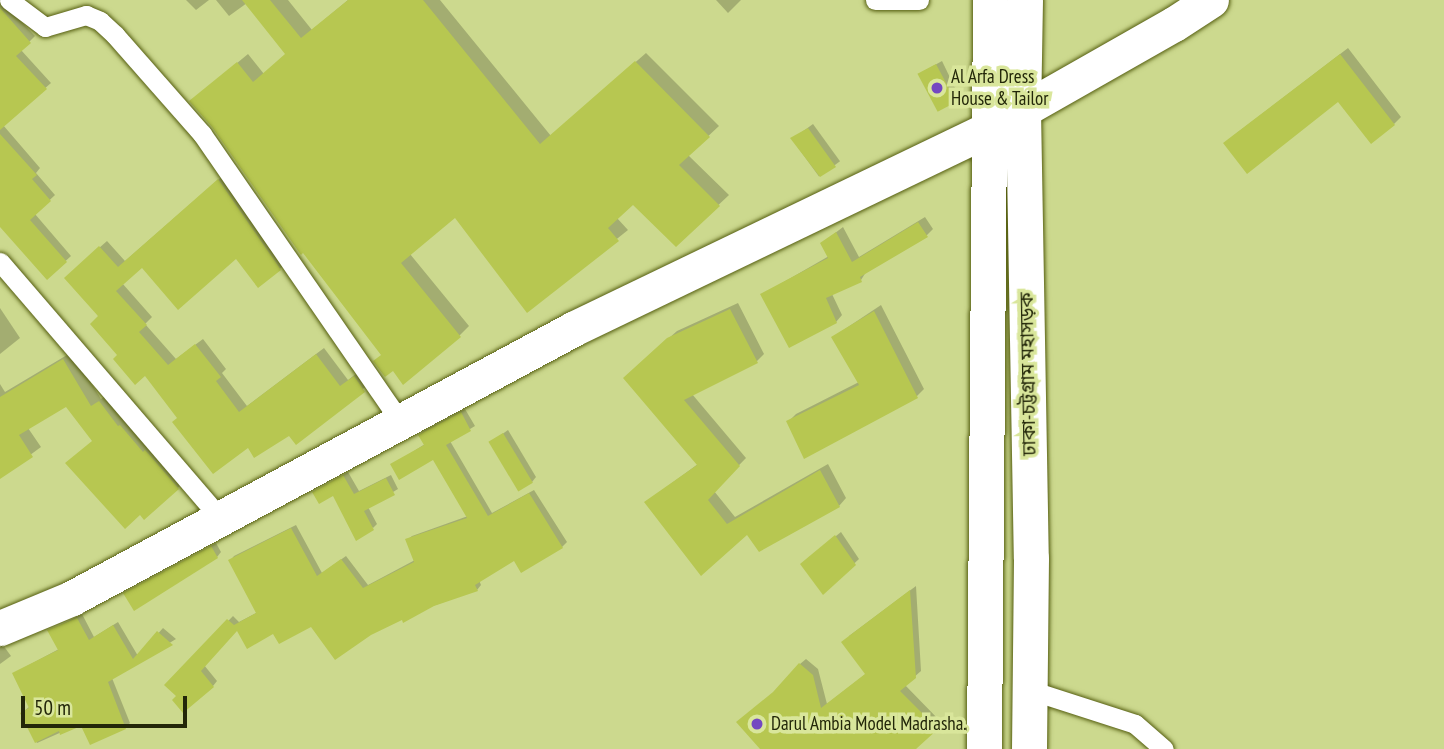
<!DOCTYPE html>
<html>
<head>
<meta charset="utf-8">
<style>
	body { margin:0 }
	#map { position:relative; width:1444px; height:749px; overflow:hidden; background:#ccd98e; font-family:"PT Sans Narrow","Noto Sans Bengali",sans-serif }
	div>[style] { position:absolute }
	.shadow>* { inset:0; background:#0003; transform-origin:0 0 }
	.building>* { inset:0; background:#b7c751; transform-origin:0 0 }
	.roads { filter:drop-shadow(0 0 2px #555e10) drop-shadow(0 0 2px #555e10) }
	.street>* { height:19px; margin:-9.5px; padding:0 9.5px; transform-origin:9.5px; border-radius:9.5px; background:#fff }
	.highway>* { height:35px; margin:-17.5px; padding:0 17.5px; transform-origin:17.5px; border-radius:17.5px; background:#fff }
	.dots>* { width:19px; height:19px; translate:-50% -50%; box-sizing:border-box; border:4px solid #d9e69b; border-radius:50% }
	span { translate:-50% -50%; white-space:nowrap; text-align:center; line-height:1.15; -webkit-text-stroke:7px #d9e69b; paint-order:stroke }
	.poi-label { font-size:19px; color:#232709 }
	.left { translate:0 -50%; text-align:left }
	.street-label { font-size:19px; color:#232709 }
	.scale { position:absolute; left:21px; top:696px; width:166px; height:32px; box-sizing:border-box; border:4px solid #232709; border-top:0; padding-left:9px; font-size:21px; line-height:24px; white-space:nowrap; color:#232709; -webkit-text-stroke:5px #d9e69b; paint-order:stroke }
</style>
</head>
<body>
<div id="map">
	<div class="shadow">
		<div style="clip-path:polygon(0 0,35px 36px,21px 50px,51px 83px,3px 125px,40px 168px,36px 173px,55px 195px,35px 214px,71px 256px,47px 278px,0 225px)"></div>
		<div style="clip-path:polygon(186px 0,209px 0,196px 10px)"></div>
		<div style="clip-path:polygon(216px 0,288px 0,312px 30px,348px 0,440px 0,551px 136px,646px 53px,719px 126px,688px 155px,729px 195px,676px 245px,633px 203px,617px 218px,628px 230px,528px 310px,455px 216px,410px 254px,469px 326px,459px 336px,382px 354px,213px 126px,191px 101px,248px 54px,264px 74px,287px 53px,247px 3px,229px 16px)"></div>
		<div style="clip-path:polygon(716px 0,741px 0,728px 13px)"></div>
		<div style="clip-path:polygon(1348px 48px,1401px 117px,1394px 124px,1338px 99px,1233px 136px)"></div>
		<div style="clip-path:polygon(942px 61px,959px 96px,955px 101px,919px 74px)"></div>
		<div style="left:813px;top:124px;width:46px;height:26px;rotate:54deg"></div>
		<div style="clip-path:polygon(226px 173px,287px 262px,280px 269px,236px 256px,142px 266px,122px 283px,152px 317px,145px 324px,176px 359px,203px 339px,226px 369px,222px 373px,247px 406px,324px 348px,348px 380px,361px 370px,371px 384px,289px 433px,248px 445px,120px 355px,73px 271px,107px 241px,125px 261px)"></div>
		<div style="clip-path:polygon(925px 217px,933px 229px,927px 235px,866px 272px,861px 280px,832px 294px,842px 315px,836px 322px,763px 294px,829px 256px,822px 243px,843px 227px,859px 257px)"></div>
		<div style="clip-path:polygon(738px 303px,764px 354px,757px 361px,692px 394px,746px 458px,714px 491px,735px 517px,828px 464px,846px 498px,839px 506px,748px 533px,646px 502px,698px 464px,633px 370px,677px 331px)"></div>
		<div style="clip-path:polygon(881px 305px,924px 389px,916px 397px,788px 422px,796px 414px,859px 382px,833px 337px)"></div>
		<div style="clip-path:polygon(0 308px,20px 338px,0 354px)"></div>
		<div style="clip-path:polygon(72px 352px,101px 399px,109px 393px,186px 479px,178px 488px,94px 440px,67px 405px,28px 428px,41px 447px,0 477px,0 384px,5px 392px)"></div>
		<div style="clip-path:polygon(465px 409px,475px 426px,450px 441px,492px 513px,534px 490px,567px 542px,562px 547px,522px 571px,514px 558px,479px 580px,481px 585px,477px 590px,402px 617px,312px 625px,274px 632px,237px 629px,204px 665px,217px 681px,213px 686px,178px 696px,166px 685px,233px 616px,239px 622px,258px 612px,230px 561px,234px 556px,296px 525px,322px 573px,346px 556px,368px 585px,415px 560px,407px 540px,412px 536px,468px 516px,433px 458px,392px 465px,425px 444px,420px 435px,424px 431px)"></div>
		<div style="clip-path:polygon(508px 430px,536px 477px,532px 482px,491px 442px)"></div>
		<div style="clip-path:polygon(348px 472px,359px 491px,391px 475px,398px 489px,368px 507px,377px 524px,373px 528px,333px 494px,314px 492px)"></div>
		<div style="clip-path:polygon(841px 532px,859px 559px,823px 592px,807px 559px)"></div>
		<div style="clip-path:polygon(216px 543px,221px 552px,217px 557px,125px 594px)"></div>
		<div style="clip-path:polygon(916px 586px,921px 671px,905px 685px,942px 723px,914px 749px,762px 749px,778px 689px,800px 664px,806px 659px,818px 669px,827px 704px,867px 673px,849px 636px)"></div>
		<div style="clip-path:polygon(82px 614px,94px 637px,118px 622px,138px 656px,163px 628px,176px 639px,112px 678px,130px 723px,125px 728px,82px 723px,37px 743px,22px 713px,30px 706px,14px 673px,59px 649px,49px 631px)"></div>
		<div style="clip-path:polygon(0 641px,11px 656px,0 664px)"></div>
	</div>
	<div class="building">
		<div style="clip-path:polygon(242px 0,270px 0,301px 38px,348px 0,423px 0,540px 144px,635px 61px,710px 137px,679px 165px,720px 206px,676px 247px,633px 205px,608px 228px,619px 241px,527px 313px,455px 218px,401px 263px,461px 337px,403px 385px,393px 371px,385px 377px,373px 361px,381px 355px,303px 253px,301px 255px,212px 127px,189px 101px,237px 62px,253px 82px,285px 54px)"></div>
		<div style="clip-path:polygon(0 8px,31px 43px,16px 56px,47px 89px,0 130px)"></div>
		<div style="clip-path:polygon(1340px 54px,1395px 125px,1371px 144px,1338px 102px,1247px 174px,1223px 143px)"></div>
		<div style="left:936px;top:64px;width:43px;height:21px;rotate:62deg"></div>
		<div style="clip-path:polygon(808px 128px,836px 167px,820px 177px,790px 138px)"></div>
		<div style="clip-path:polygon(0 134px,37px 175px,32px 179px,51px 201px,30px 220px,67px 262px,47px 280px,0 227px)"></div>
		<div style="clip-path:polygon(218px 179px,281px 270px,258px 288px,236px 259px,178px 310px,142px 268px,116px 291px,147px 325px,139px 332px,168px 365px,195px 344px,221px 377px,216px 381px,239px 412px,316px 354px,340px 386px,354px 376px,365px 392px,296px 445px,289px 436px,254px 458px,248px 448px,213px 474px,172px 422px,177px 418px,145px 376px,135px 385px,113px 359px,117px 355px,90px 324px,98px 316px,64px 278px,99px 246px,118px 267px)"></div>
		<div style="clip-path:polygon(918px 222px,928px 237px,860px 277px,862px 282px,826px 298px,837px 323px,789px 348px,760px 294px,828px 258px,820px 243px,836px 232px,852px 262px)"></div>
		<div style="clip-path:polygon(730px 309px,758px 363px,684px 400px,740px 466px,708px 500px,727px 524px,820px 470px,840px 507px,759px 552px,747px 535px,701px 576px,644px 502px,697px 465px,623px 378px,667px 338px)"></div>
		<div style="clip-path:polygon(874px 311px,918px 398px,804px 459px,786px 421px,859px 385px,831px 337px)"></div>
		<div style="clip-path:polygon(63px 359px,91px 406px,99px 401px,118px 426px,120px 425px,143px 452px,145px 450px,179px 489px,144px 520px,140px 515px,125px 529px,65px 463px,92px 441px,66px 407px,19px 435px,33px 457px,0 479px,0 397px)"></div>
		<div style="clip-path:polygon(461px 412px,471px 431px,446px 445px,488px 516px,529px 493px,563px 548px,521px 573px,514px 561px,475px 585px,478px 591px,434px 606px,403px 623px,402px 620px,371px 635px,335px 660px,311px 627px,279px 644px,273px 634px,247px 649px,237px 631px,201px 671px,214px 687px,183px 713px,172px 700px,176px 696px,164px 685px,227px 619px,234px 625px,256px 613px,228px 560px,291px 528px,317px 576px,341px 559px,363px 588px,414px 562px,405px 539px,467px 518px,433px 460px,399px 480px,390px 464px,424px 445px,418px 435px)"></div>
		<div style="left:503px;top:433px;width:58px;height:17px;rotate:59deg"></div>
		<div style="clip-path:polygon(343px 475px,354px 494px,386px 478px,395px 495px,364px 511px,374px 530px,356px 541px,333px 496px,319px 504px,312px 492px)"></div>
		<div style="clip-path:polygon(835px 535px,856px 565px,823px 595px,800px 564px)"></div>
		<div style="clip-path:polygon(211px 546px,218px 558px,134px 611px,123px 593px)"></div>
		<div style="clip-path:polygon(910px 590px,916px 678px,900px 691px,938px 729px,916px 749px,760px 749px,736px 722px,773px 692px,799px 663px,813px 675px,821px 708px,865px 674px,841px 642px)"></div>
		<div style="clip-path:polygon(77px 618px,89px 640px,113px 625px,133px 659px,157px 631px,173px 645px,108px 682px,126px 729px,90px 745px,81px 726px,60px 735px,59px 731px,35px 743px,20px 713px,29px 708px,12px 673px,58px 650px,47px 630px)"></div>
	</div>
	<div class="roads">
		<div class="street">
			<div style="left:9px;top:0;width:45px;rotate:36.9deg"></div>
			<div style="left:45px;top:27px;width:43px;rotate:-16.3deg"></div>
			<div style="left:86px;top:15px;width:15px;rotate:23deg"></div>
			<div style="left:100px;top:21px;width:21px;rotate:43deg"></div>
			<div style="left:115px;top:35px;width:132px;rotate:48.7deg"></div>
			<div style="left:202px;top:134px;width:349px;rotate:55.4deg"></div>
			<div style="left:875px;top:0;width:44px"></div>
			<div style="left:0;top:262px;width:338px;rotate:49.3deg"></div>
			<div style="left:1030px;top:690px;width:110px;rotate:17.9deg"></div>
			<div style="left:1135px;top:724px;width:38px;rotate:41deg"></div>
		</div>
		<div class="highway">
			<div style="left:1025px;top:0;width:110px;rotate:91deg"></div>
			<div style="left:1023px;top:110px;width:448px;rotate:89deg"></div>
			<div style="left:1031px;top:558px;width:191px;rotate:90.6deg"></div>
			<div style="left:0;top:628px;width:78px;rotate:-22.6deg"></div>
			<div style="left:72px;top:598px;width:569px;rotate:-28.23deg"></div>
			<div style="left:573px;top:329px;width:462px;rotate:-25.7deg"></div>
			<div style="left:989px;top:129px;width:213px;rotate:-29.6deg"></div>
			<div style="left:1174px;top:24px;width:44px;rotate:-33deg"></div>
			<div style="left:984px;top:749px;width:749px;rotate:-89.54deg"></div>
		</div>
	</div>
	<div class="dots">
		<div style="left:937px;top:88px;background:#7448c1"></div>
		<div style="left:757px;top:724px;background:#7448c1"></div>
	</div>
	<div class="poi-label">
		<span class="left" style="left:951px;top:88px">Al Arfa Dress<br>House &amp; Tailor</span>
		<span class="left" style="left:771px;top:724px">Darul Ambia Model Madrasha.</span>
	</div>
	<div class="street-label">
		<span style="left:1028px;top:374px;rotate:-91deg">ঢাকা-চট্টগ্রাম মহাসড়ক</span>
	</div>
	<div class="scale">50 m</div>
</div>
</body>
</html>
